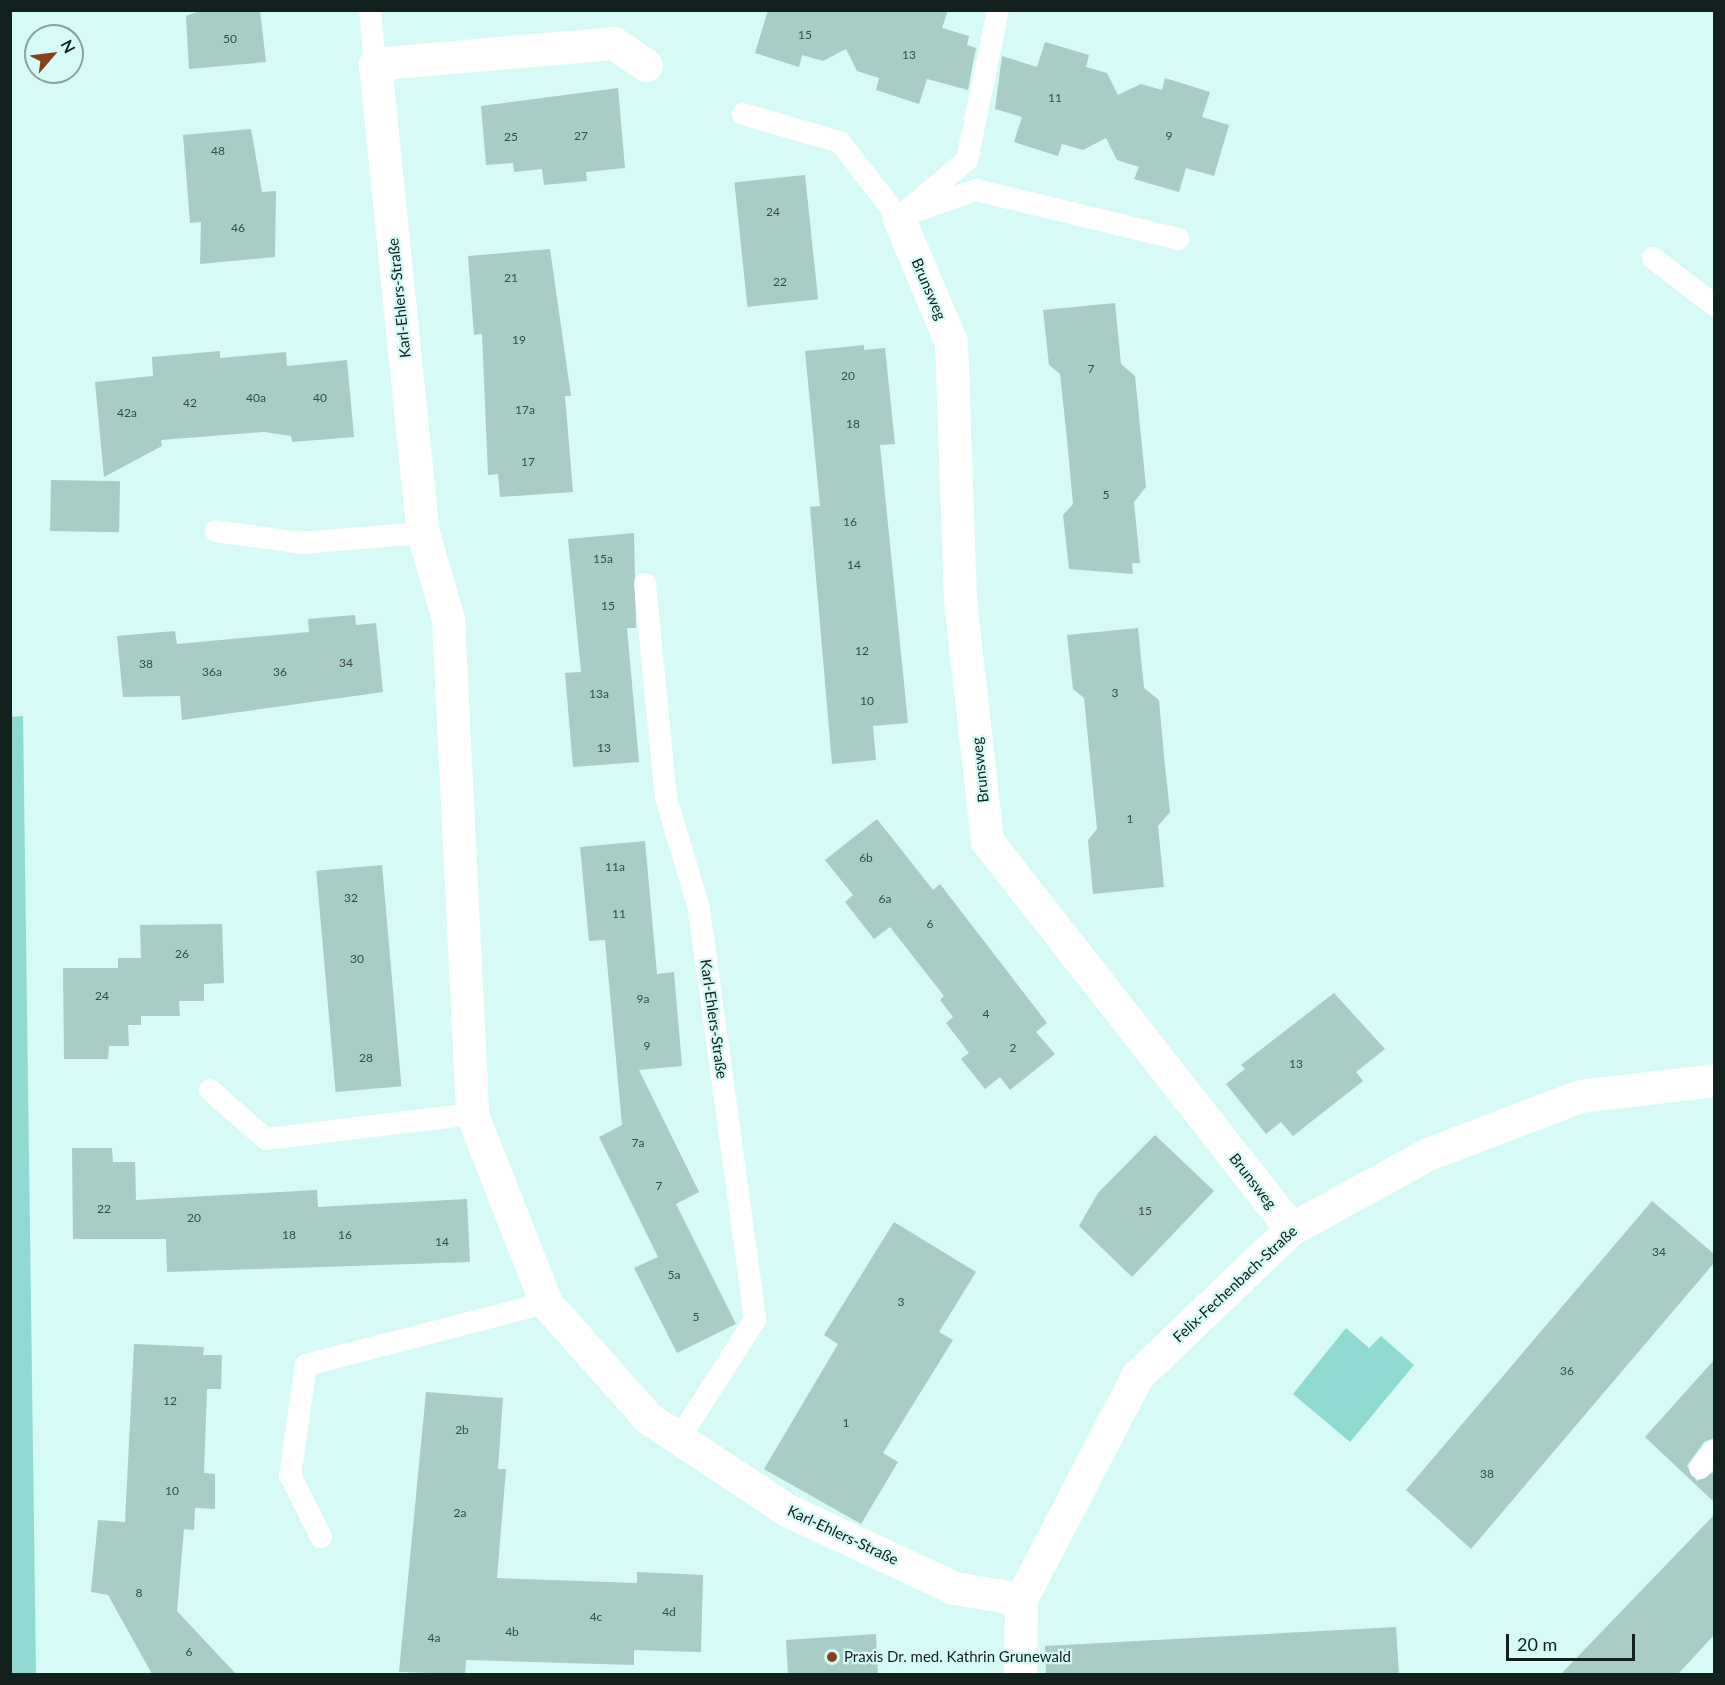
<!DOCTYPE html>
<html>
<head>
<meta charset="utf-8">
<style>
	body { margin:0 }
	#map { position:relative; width:1725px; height:1685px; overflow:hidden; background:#d6faf5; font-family:Lato,sans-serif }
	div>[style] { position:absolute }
	.green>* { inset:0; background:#90dad1 }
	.building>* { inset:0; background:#a8ccc6; transform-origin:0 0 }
	.service>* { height:22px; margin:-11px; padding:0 11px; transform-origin:11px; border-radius:11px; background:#fff }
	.minor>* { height:33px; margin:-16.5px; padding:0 16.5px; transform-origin:16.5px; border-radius:16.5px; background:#fff }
	.dots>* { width:16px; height:16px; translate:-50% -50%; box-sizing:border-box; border:3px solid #d6faf5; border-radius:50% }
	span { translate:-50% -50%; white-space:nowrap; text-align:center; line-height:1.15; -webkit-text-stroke:4.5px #d6faf5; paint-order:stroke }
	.number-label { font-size:12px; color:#384b48 }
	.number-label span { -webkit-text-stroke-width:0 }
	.street-label { font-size:15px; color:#12201e }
	.poi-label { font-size:15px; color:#12201e }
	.left { translate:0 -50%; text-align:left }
	.frame { position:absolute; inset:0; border:12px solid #12201e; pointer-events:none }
	.north { position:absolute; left:24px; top:24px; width:60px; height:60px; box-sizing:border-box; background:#d6faf5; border:2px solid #88a39f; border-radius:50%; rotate:62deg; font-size:16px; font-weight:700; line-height:24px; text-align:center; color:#12201e }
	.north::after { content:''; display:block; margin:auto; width:21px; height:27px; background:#87421b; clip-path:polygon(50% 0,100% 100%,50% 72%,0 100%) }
	.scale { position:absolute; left:1506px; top:1634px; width:129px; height:27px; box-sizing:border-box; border:3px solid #12201e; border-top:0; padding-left:8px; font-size:18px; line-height:21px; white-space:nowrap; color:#12201e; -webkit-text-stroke:4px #d6faf5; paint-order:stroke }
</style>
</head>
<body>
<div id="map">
	<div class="green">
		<div style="clip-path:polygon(23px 716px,36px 1674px,10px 1674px,10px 717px)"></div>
		<div style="clip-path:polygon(1346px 1328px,1369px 1348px,1381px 1336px,1414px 1365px,1350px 1442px,1293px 1394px)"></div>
	</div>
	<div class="building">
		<div style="clip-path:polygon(202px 10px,260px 10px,266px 62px,189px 69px,186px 16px)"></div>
		<div style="clip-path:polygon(768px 10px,948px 10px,942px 28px,969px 36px,967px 45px,976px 48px,968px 90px,927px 79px,919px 104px,876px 90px,879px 78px,857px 71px,846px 49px,823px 61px,802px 55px,799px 67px,755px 53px)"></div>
		<div style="clip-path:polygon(1045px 42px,1089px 55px,1086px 67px,1107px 73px,1118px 95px,1141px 84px,1162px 90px,1165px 78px,1210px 92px,1202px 117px,1229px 125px,1214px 176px,1186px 168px,1179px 192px,1134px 179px,1139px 167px,1117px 160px,1106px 138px,1083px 150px,1062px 144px,1058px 156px,1014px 142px,1022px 117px,995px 109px,1002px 56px,1037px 67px)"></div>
		<div style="clip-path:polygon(618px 88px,625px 168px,586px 172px,587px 181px,544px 185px,542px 169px,514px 172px,513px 163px,486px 165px,481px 106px)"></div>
		<div style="clip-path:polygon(251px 129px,262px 192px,276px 191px,275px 257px,200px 264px,201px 222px,190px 223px,183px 135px)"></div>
		<div style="left:805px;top:175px;width:125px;height:71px;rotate:84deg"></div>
		<div style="clip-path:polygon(550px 249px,571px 396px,565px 396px,573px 492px,500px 497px,498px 474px,488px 475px,482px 334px,474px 335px,468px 256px)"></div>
		<div style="clip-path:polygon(1115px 303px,1121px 364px,1135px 376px,1146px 487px,1134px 502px,1140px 563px,1132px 563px,1133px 574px,1069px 569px,1063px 515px,1073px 504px,1067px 439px,1060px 374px,1049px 365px,1043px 310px)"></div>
		<div style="clip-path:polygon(864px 345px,864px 350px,885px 348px,895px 444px,880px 445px,908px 723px,873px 726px,876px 760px,832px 764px,810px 507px,820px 506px,805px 351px)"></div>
		<div style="clip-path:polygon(220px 351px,220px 358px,286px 352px,287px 366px,347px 360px,354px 437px,292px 442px,291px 436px,264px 432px,161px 440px,162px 446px,104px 477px,95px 382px,153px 376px,152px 357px)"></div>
		<div style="left:51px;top:480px;width:69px;height:51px;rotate:1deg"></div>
		<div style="clip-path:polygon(634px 533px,636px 628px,627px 628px,639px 762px,573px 767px,565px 673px,581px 672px,568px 539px)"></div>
		<div style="clip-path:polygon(355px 615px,356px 625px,376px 623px,383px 692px,182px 720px,180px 696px,123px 697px,117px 636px,175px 631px,177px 644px,309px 632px,308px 619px)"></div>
		<div style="clip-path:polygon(1138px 628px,1144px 688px,1159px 700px,1164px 756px,1170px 812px,1158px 826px,1164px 887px,1093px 894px,1088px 840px,1097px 829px,1084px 698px,1073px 689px,1067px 635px)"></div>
		<div style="clip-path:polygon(877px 819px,933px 890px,940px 884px,1047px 1023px,1036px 1032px,1055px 1054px,1010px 1090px,1000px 1077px,985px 1089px,961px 1059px,969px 1053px,946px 1023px,953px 1017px,940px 1000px,944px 996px,890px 927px,874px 939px,845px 902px,853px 895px,825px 860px)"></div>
		<div style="clip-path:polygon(645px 841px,657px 974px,674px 972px,682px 1066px,639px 1070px,699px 1192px,676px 1204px,736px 1324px,677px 1353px,634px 1268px,658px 1257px,599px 1137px,622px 1125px,605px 940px,589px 941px,580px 847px)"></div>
		<div style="left:382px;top:865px;width:222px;height:66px;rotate:85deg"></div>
		<div style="clip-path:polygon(222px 924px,224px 983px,204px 984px,204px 1001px,179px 1001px,180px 1016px,141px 1016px,141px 1025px,128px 1025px,129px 1046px,109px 1046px,108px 1059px,64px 1059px,63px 968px,118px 968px,118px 958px,141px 958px,140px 925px)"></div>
		<div style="clip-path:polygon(1334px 993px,1385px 1049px,1356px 1072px,1363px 1081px,1293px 1136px,1281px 1122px,1266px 1134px,1226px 1084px,1245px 1069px,1241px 1065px)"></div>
		<div style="clip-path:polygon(1155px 1135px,1214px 1191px,1132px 1277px,1079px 1226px,1098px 1193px)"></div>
		<div style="clip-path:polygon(72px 1148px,112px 1148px,113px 1162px,135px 1162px,136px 1200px,317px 1190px,318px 1207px,467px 1199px,470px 1262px,167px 1272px,166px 1239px,73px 1239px)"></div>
		<div style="clip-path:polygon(1652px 1201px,1714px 1254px,1714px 1263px,1471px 1549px,1406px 1490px)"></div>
		<div style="clip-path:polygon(894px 1222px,976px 1272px,939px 1332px,953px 1340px,883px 1453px,898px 1462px,861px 1524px,764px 1469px,838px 1344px,824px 1335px)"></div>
		<div style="clip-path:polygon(134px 1344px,204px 1347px,203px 1355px,222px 1355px,221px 1389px,207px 1389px,204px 1473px,215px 1474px,215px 1509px,195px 1508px,194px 1530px,184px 1529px,177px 1611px,236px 1674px,152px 1674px,108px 1595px,91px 1592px,98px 1520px,125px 1522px)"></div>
		<div style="clip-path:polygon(1714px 1360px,1714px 1438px,1704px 1442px,1687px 1466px,1697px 1481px,1714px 1472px,1714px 1502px,1645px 1437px)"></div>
		<div style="clip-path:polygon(426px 1392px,503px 1398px,498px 1469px,506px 1469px,497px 1578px,637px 1583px,637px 1572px,703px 1575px,701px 1652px,634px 1650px,634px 1665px,466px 1660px,465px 1674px,399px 1672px)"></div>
		<div style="clip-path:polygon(1714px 1515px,1714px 1635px,1678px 1674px,1561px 1674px)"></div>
		<div style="clip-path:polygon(1396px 1627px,1399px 1674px,1046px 1674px,1045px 1646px)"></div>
		<div style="clip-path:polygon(876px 1634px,878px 1674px,788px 1674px,786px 1640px)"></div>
	</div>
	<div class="service">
		<div style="left:370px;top:10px;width:54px;rotate:84.7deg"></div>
		<div style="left:743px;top:114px;width:101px;rotate:16.1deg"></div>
		<div style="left:840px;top:142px;width:95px;rotate:52.3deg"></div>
		<div style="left:909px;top:209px;width:76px;rotate:-40.2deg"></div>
		<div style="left:967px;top:160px;width:153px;rotate:-78.3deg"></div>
		<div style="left:898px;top:217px;width:83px;rotate:-19.1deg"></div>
		<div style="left:976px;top:190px;width:208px;rotate:13.6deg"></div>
		<div style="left:1653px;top:258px;width:77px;rotate:37.6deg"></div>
		<div style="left:216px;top:531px;width:86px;rotate:8deg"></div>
		<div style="left:301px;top:543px;width:122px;rotate:-4.7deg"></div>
		<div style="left:645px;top:584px;width:215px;rotate:84.4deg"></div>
		<div style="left:666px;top:798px;width:116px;rotate:73.4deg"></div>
		<div style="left:699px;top:909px;width:415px;rotate:82.2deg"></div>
		<div style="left:755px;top:1320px;width:139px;rotate:122.7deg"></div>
		<div style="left:210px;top:1090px;width:74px;rotate:41.2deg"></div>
		<div style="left:266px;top:1139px;width:208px;rotate:-6.9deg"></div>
		<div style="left:1700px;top:1468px;width:22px;rotate:-51deg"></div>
		<div style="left:321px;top:1537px;width:69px;rotate:-116.6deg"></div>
		<div style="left:290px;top:1475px;width:111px;rotate:-81.7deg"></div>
		<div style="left:306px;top:1365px;width:248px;rotate:-14.5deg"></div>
	</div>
	<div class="minor">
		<div style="left:646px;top:65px;width:40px;rotate:-146deg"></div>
		<div style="left:613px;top:43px;width:239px;rotate:175deg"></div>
		<div style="left:375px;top:64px;width:471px;rotate:84.2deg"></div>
		<div style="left:423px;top:533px;width:90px;rotate:73.8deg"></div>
		<div style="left:448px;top:619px;width:496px;rotate:87.2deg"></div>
		<div style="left:472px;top:1114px;width:203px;rotate:68.6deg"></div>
		<div style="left:546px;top:1303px;width:154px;rotate:48.4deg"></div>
		<div style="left:648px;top:1418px;width:167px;rotate:33.5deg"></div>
		<div style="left:787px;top:1510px;width:184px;rotate:25deg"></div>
		<div style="left:954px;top:1588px;width:68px;rotate:9.3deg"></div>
		<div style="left:898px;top:217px;width:136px;rotate:67deg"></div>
		<div style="left:951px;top:342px;width:258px;rotate:88deg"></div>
		<div style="left:960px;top:600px;width:243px;rotate:83.6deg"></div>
		<div style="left:987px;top:841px;width:493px;rotate:51.9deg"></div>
		<div style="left:1020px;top:1674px;width:75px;rotate:-89.2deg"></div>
		<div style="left:1021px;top:1599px;width:251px;rotate:-62.5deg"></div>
		<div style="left:1137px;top:1376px;width:213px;rotate:-43.7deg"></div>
		<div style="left:1291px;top:1229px;width:156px;rotate:-28.7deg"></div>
		<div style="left:1428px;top:1154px;width:163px;rotate:-20.9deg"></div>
		<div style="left:1580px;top:1096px;width:135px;rotate:-6.8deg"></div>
	</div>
	<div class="dots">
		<div style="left:832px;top:1657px;background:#87421b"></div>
	</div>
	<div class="number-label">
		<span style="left:805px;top:35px">15</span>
		<span style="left:230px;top:39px">50</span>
		<span style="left:909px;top:55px">13</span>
		<span style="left:1055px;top:98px">11</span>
		<span style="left:581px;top:136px">27</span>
		<span style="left:1169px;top:136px">9</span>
		<span style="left:511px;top:137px">25</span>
		<span style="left:218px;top:151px">48</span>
		<span style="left:773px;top:212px">24</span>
		<span style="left:238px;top:228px">46</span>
		<span style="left:511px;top:278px">21</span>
		<span style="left:780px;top:282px">22</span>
		<span style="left:519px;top:340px">19</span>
		<span style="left:1091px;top:369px">7</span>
		<span style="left:848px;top:376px">20</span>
		<span style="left:256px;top:398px">40a</span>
		<span style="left:320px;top:398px">40</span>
		<span style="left:190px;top:403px">42</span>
		<span style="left:525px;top:410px">17a</span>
		<span style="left:127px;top:413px">42a</span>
		<span style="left:853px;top:424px">18</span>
		<span style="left:528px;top:462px">17</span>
		<span style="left:1106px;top:495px">5</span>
		<span style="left:850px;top:522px">16</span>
		<span style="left:603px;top:559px">15a</span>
		<span style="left:854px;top:565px">14</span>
		<span style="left:608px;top:606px">15</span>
		<span style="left:862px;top:651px">12</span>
		<span style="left:346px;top:663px">34</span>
		<span style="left:146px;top:664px">38</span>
		<span style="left:212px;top:672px">36a</span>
		<span style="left:280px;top:672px">36</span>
		<span style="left:1115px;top:693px">3</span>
		<span style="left:599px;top:694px">13a</span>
		<span style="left:867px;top:701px">10</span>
		<span style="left:604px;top:748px">13</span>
		<span style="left:1130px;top:819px">1</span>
		<span style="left:866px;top:858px">6b</span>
		<span style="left:615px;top:867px">11a</span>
		<span style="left:351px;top:898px">32</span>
		<span style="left:885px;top:899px">6a</span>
		<span style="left:619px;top:914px">11</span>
		<span style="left:930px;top:924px">6</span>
		<span style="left:182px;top:954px">26</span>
		<span style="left:357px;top:959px">30</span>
		<span style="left:102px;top:996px">24</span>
		<span style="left:643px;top:999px">9a</span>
		<span style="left:986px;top:1014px">4</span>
		<span style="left:647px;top:1046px">9</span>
		<span style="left:1013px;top:1048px">2</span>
		<span style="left:366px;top:1058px">28</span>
		<span style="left:1296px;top:1064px">13</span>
		<span style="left:638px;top:1143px">7a</span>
		<span style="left:659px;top:1186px">7</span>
		<span style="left:104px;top:1209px">22</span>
		<span style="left:1145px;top:1211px">15</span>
		<span style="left:194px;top:1218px">20</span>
		<span style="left:289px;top:1235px">18</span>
		<span style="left:345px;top:1235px">16</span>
		<span style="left:442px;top:1242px">14</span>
		<span style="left:1659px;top:1252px">34</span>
		<span style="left:674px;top:1275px">5a</span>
		<span style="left:901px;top:1302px">3</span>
		<span style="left:696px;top:1317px">5</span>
		<span style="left:1567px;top:1371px">36</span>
		<span style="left:170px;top:1401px">12</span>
		<span style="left:846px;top:1423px">1</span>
		<span style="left:462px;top:1430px">2b</span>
		<span style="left:1487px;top:1474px">38</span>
		<span style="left:172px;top:1491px">10</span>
		<span style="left:460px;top:1513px">2a</span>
		<span style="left:139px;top:1593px">8</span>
		<span style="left:669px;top:1612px">4d</span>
		<span style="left:596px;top:1617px">4c</span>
		<span style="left:512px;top:1632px">4b</span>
		<span style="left:434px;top:1638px">4a</span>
		<span style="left:189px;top:1652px">6</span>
	</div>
	<div class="street-label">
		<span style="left:929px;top:289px;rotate:67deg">Brunsweg</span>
		<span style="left:399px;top:298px;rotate:-96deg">Karl-Ehlers-Straße</span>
		<span style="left:980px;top:770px;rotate:-96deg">Brunsweg</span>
		<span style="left:714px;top:1019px;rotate:82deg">Karl-Ehlers-Straße</span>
		<span style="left:1253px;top:1181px;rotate:52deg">Brunsweg</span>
		<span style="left:1235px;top:1284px;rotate:-43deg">Felix-Fechenbach-Straße</span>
		<span style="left:843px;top:1535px;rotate:25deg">Karl-Ehlers-Straße</span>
	</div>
	<div class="poi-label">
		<span class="left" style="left:844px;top:1657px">Praxis Dr. med. Kathrin Grunewald</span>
	</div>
	<div class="frame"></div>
	<div class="north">N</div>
	<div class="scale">20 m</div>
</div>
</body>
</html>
